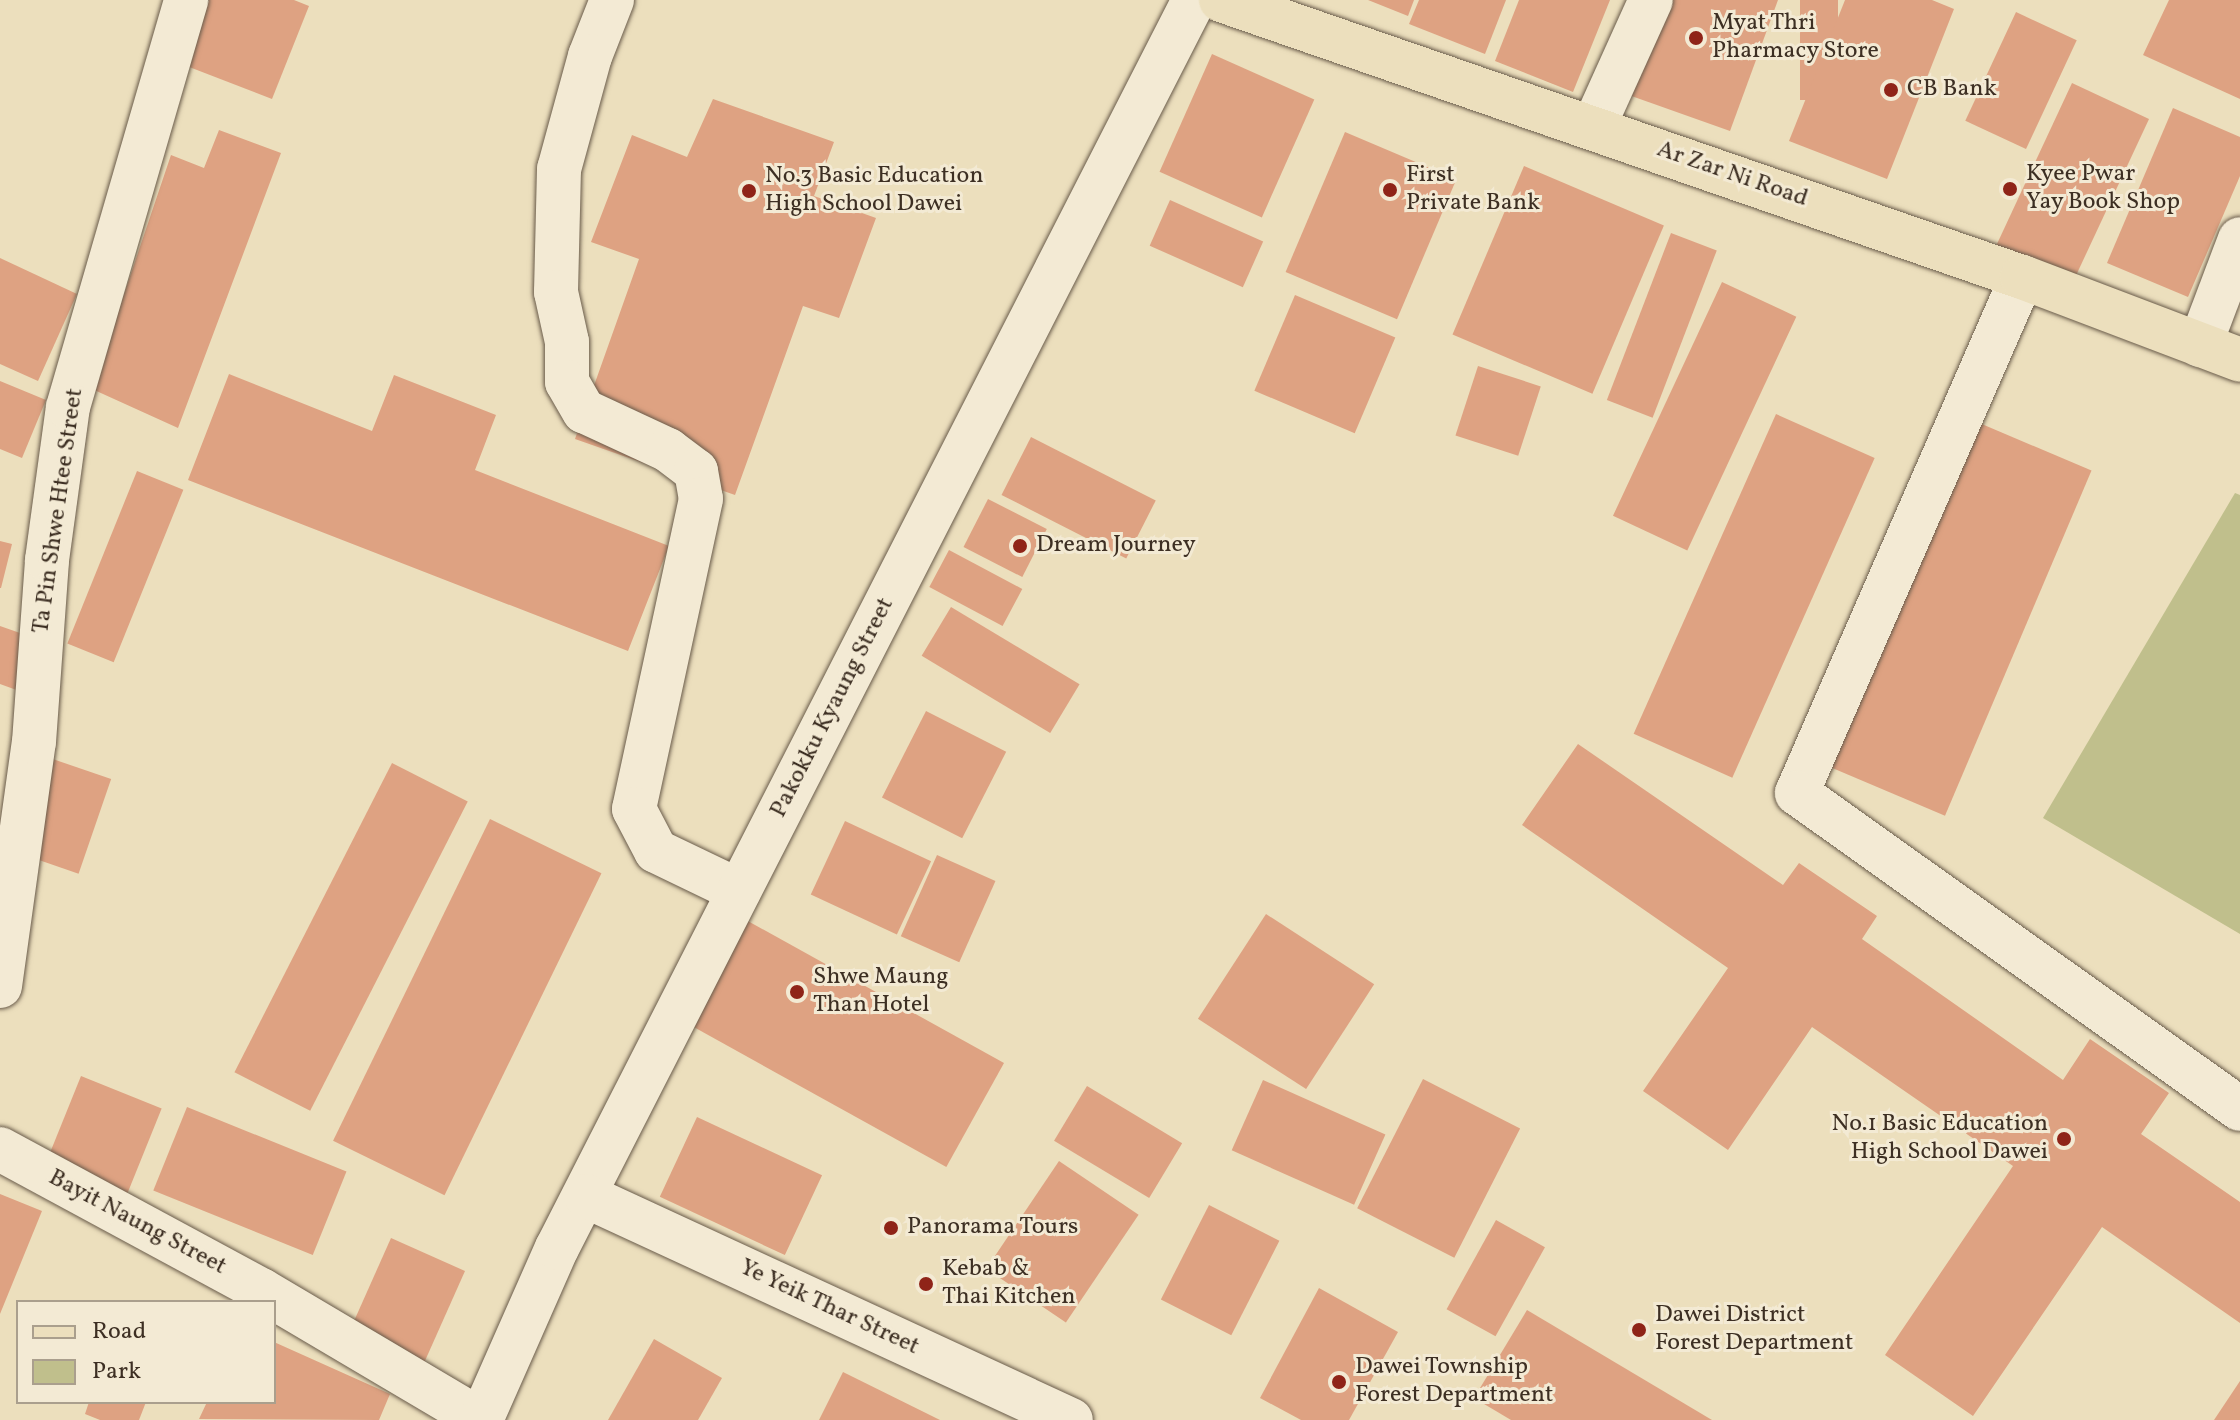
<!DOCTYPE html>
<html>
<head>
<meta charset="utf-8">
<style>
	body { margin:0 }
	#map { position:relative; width:2240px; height:1420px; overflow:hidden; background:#ecdfbd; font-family:Vollkorn,serif }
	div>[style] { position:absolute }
	.green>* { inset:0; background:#c0bf8c }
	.building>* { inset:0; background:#dea282; transform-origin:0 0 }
	.roads { filter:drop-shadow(0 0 2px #695b4a) drop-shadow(0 0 2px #695b4a) }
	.minor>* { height:44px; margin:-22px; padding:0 22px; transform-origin:22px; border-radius:22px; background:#f3ead4 }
	.major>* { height:44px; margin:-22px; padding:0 22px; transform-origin:22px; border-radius:22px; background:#ecdfbd }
	.dots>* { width:22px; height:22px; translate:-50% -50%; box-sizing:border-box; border:4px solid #f3ead4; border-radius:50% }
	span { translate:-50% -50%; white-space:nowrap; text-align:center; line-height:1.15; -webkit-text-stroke:6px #f3ead4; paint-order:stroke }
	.poi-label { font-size:24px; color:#3d2f23 }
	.left { translate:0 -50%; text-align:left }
	.right { translate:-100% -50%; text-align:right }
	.street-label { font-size:24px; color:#3d2f23 }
	.legend { position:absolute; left:16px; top:1300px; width:260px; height:104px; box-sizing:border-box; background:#f3ead4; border:2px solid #aa9f8d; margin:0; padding:10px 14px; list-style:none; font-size:24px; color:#3d2f23 }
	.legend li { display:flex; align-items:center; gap:16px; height:40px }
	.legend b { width:40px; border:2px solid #aa9f8d }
</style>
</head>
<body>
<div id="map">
	<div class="green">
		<div style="clip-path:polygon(2235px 493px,2240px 495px,2240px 934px,2043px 818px)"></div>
	</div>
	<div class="building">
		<div style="clip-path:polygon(209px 0,294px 0,309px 6px,272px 99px,184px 65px)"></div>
		<div style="clip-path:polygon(1368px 0,1414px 0,1408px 16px)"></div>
		<div style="clip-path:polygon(1419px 0,1506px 0,1485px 54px,1409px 24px)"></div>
		<div style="clip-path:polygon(1519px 0,1610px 0,1573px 92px,1495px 61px)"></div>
		<div style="clip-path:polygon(1658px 0,1778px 0,1730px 131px,1623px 93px)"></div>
		<div style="left:1800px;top:0;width:38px;height:100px"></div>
		<div style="clip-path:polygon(1845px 0,1932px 0,1954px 9px,1887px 179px,1789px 141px)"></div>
		<div style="clip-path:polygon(2169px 0,2240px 0,2240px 99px,2143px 55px)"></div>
		<div style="left:2016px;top:12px;width:67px;height:120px;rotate:25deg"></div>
		<div style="left:1212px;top:54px;width:112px;height:129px;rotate:24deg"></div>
		<div style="left:2072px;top:83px;width:85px;height:180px;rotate:25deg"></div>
		<div style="clip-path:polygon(713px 99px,834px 142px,814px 196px,876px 218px,839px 318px,803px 306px,735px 495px,575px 439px,639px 259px,591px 242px,632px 135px,687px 157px)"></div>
		<div style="clip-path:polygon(2173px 108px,2240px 137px,2240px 176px,2188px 297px,2107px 263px)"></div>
		<div style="clip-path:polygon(219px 130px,281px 153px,178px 428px,92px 389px,171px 155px,204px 168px)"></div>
		<div style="left:1345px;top:132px;width:121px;height:152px;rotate:23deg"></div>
		<div style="left:1524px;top:166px;width:152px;height:183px;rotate:23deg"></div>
		<div style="left:1170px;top:200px;width:102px;height:50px;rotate:24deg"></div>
		<div style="left:1671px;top:233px;width:49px;height:179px;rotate:21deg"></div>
		<div style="clip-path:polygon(0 258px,77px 294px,38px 381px,0 364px)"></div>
		<div style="left:1722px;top:282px;width:82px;height:258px;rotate:25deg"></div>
		<div style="left:1295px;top:295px;width:109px;height:104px;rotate:23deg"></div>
		<div style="left:1478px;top:366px;width:66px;height:73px;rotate:18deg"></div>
		<div style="clip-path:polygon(229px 374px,372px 431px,394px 375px,496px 415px,475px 470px,669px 546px,628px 651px,188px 480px)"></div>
		<div style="clip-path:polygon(0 381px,46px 400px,22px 458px,0 449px)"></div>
		<div style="left:1776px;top:414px;width:108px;height:350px;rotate:24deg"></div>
		<div style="left:1970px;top:419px;width:132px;height:375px;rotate:23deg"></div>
		<div style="left:1031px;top:437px;width:140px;height:65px;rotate:27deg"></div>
		<div style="left:137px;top:471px;width:50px;height:186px;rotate:22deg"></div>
		<div style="left:988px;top:499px;width:66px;height:54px;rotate:27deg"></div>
		<div style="clip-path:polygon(0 541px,12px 544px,1px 588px,0 588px)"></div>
		<div style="left:949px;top:550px;width:83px;height:42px;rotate:28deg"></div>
		<div style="left:951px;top:607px;width:150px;height:57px;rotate:31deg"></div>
		<div style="clip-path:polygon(0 626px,40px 640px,22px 692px,0 684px)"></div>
		<div style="left:926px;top:711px;width:90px;height:97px;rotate:27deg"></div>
		<div style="clip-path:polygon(1578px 744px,1783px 885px,1799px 863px,1877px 916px,1862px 939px,2063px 1080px,2090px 1039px,2169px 1093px,2141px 1134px,2240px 1202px,2240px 1323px,2102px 1227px,1973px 1416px,1885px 1355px,2013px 1166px,1812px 1027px,1728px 1150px,1643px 1091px,1728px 968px,1522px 825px)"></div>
		<div style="left:44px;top:756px;width:71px;height:100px;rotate:19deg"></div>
		<div style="left:392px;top:763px;width:85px;height:347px;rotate:27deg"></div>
		<div style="left:490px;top:819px;width:124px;height:358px;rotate:26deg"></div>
		<div style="left:845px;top:821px;width:95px;height:81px;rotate:25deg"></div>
		<div style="left:937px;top:855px;width:64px;height:89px;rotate:24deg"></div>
		<div style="left:1266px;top:914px;width:129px;height:125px;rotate:33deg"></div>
		<div style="left:746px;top:920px;width:295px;height:119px;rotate:29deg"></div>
		<div style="left:81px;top:1076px;width:87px;height:125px;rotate:22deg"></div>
		<div style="left:1423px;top:1079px;width:109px;height:145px;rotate:27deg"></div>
		<div style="left:1263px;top:1080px;width:134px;height:77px;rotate:24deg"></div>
		<div style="left:1087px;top:1086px;width:111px;height:64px;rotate:31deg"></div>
		<div style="left:187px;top:1107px;width:172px;height:90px;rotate:22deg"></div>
		<div style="left:697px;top:1117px;width:138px;height:88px;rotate:25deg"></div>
		<div style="left:1059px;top:1161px;width:96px;height:130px;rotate:34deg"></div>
		<div style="clip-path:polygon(0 1194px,42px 1211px,0 1314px)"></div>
		<div style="left:1209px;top:1205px;width:79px;height:106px;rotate:27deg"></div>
		<div style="left:1496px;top:1220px;width:56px;height:102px;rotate:29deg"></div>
		<div style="left:391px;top:1238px;width:81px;height:107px;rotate:24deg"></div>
		<div style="clip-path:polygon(1319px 1288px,1398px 1332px,1349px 1420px,1301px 1420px,1260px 1398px)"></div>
		<div style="clip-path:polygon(1527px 1310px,1712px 1420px,1511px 1420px,1474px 1398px)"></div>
		<div style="clip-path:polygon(654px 1339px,722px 1378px,698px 1420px,608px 1420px)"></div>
		<div style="clip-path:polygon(274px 1342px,390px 1394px,379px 1420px,199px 1419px,207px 1402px,274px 1402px)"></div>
		<div style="clip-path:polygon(843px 1372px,940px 1420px,819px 1420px)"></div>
		<div style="clip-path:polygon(2240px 1381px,2240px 1420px,2214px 1420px)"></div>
		<div style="clip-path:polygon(89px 1402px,146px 1402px,139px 1420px,100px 1420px,85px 1414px)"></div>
	</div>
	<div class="roads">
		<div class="minor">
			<div style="left:612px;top:0;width:60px;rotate:111.4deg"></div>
			<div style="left:590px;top:56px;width:117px;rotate:105.3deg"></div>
			<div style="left:559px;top:169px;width:123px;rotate:91.4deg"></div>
			<div style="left:556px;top:292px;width:51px;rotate:77.6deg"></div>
			<div style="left:567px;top:342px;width:40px;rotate:90deg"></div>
			<div style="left:567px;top:382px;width:34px;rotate:60deg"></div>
			<div style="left:584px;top:411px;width:93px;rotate:24.9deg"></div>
			<div style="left:668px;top:450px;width:35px;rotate:37deg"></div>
			<div style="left:696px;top:471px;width:28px;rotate:80deg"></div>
			<div style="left:701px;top:499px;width:317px;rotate:102.2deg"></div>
			<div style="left:634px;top:809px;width:47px;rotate:62.4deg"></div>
			<div style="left:656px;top:851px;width:92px;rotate:25.7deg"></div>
			<div style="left:1594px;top:126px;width:138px;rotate:-65.7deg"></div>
			<div style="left:2022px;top:277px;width:563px;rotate:113.56deg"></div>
			<div style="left:1797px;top:793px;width:544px;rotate:35.5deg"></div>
			<div style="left:2200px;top:345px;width:113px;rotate:-69.3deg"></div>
			<div style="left:0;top:986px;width:246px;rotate:-82.1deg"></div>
			<div style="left:34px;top:742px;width:182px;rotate:-85.9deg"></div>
			<div style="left:47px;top:560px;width:154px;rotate:-82.2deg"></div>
			<div style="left:68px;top:407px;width:424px;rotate:-73.8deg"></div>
			<div style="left:0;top:1149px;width:297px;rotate:28.4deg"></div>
			<div style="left:261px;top:1290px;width:256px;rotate:30.6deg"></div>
			<div style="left:481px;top:1420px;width:188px;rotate:-66.2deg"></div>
			<div style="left:557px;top:1248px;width:1401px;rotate:-62.96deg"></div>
			<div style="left:586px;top:1196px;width:534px;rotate:24.79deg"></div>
		</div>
		<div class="major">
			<div style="left:1221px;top:0;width:848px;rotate:19.08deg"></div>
			<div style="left:2022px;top:277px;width:233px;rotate:20.8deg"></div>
		</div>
	</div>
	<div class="dots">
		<div style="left:1696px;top:38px;background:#8f2418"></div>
		<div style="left:1891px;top:90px;background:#8f2418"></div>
		<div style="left:2010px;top:189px;background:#8f2418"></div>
		<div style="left:1390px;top:190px;background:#8f2418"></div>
		<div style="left:749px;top:191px;background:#8f2418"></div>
		<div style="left:1020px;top:546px;background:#8f2418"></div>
		<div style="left:797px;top:992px;background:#8f2418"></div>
		<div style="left:2064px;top:1139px;background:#8f2418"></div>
		<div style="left:891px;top:1228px;background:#8f2418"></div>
		<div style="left:926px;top:1284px;background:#8f2418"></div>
		<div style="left:1639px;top:1330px;background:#8f2418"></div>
		<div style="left:1339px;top:1382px;background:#8f2418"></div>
	</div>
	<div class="poi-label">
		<span class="left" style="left:1712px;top:38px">Myat Thri<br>Pharmacy Store</span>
		<span class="left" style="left:1907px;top:90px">CB Bank</span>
		<span class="left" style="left:2026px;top:189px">Kyee Pwar<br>Yay Book Shop</span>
		<span class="left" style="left:1406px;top:190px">First<br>Private Bank</span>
		<span class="left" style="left:765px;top:191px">No.3 Basic Education<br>High School Dawei</span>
		<span class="left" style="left:1036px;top:546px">Dream Journey</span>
		<span class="left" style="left:813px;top:992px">Shwe Maung<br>Than Hotel</span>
		<span class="right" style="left:2048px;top:1139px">No.1 Basic Education<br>High School Dawei</span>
		<span class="left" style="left:907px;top:1228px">Panorama Tours</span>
		<span class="left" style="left:942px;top:1284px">Kebab &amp;<br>Thai Kitchen</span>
		<span class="left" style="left:1655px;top:1330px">Dawei District<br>Forest Department</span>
		<span class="left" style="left:1355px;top:1382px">Dawei Township<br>Forest Department</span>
	</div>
	<div class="street-label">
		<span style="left:1732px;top:175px;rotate:19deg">Ar Zar Ni Road</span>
		<span style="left:59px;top:511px;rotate:-82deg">Ta Pin Shwe Htee Street</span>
		<span style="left:833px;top:708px;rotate:-63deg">Pakokku Kyaung Street</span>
		<span style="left:137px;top:1223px;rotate:28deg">Bayit Naung Street</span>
		<span style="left:829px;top:1308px;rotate:25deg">Ye Yeik Thar Street</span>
	</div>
	<ul class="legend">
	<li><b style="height:10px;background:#ecdfbd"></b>Road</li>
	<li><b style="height:22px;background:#c0bf8c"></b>Park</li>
	</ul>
</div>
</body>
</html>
